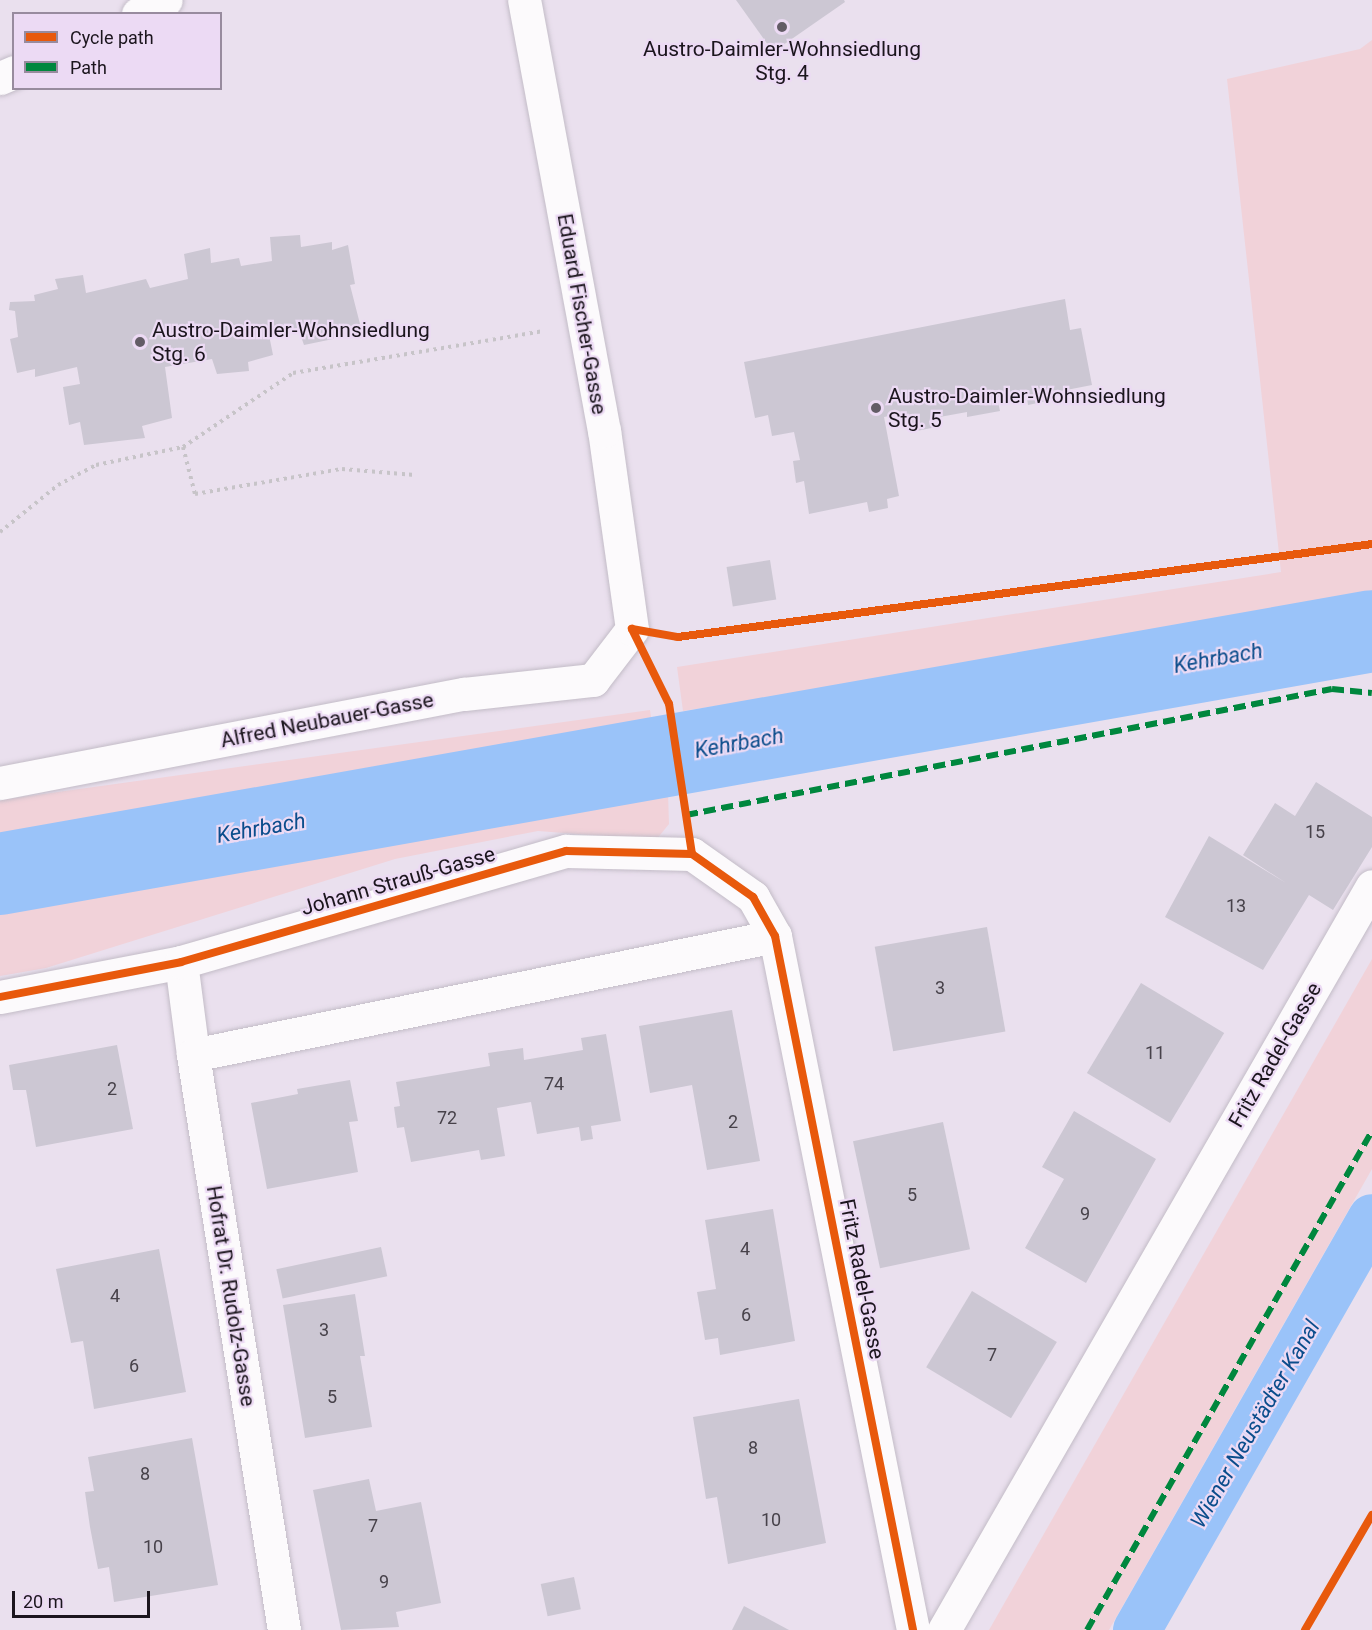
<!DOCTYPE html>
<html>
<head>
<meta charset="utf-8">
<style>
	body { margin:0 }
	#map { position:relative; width:1372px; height:1630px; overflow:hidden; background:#eae0ee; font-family:Roboto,sans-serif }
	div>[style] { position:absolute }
	.green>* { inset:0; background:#f1d2d9 }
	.canal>* { height:48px; margin:-24px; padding:0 24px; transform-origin:24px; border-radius:24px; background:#9ac3f9 }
	.river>* { height:82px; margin:-41px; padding:0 41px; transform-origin:41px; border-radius:41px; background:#9ac3f9 }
	.building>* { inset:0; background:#ccc7d3; transform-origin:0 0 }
	.path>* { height:4px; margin-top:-2px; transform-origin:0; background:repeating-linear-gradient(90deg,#c7c4c8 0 3px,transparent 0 7.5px) }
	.roads { filter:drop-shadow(0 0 2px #c3bcc7) drop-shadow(0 0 2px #c3bcc7) }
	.minor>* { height:33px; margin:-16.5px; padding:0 16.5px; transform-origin:16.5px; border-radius:16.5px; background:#fcfafc }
	.quiet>* { height:6px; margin-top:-3px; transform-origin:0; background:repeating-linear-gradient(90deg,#00873e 0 12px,transparent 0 18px) }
	.cycleway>* { height:8px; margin:-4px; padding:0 4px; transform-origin:4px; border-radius:4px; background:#e8590c }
	.dots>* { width:16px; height:16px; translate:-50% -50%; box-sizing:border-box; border:3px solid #ecdaf4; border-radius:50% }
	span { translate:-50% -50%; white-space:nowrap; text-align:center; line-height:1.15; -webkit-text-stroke:4.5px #ecdaf4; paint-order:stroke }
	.number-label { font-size:18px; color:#47424a }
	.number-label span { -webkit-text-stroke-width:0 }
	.poi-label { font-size:21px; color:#1b151d }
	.left { translate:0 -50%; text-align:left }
	.street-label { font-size:21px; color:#1b151d }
	.water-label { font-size:22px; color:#0b4d8c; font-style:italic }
	.legend { position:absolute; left:12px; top:12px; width:210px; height:78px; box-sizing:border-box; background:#ecdaf4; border:2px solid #988b9e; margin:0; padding:8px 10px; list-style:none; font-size:18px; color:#1b151d }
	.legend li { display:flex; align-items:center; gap:12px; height:30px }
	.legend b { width:30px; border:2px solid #988b9e }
	.scale { position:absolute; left:12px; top:1591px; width:138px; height:27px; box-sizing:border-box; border:3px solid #1b151d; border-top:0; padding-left:8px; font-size:18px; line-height:21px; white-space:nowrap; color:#1b151d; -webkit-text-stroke:4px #ecdaf4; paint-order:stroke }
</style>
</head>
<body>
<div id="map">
	<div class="green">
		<div style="clip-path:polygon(1372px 40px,1372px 604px,683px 711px,677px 667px,1281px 572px,1227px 79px,1360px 49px)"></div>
		<div style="clip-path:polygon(650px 710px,655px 744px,0 853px,0 800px)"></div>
		<div style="clip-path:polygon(668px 793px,669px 824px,656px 840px,538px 831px,395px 859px,46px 968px,0 976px,0 909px)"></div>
		<div style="clip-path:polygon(1372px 959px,1372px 1169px,1109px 1630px,989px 1630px)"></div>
	</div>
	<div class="canal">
		<div style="left:1137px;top:1630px;width:474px;rotate:-60.3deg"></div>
	</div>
	<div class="river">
		<div style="left:0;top:874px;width:1393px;rotate:-10.04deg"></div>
	</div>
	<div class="building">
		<div style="clip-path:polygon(736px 0,844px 0,845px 2px,773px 52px)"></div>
		<div style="clip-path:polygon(300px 235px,301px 247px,332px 242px,332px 250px,348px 245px,355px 284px,350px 285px,360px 324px,336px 330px,338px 338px,304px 345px,298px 328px,269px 335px,273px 355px,248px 362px,249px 371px,217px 374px,212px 359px,165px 367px,172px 418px,142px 426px,145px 438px,84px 445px,80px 422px,69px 425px,63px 387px,80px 384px,77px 367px,35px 377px,35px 369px,17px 373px,10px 339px,18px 337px,15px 311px,9px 310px,10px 302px,35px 301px,34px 295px,58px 289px,55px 279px,83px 275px,86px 293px,146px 279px,150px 288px,188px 279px,184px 254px,210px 248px,211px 263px,239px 258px,241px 266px,272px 261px,270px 237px)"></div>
		<div style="clip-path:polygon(1065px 299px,1070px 330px,1081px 328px,1092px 385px,1051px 393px,1052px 400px,1028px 405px,1026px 391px,997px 397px,1000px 411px,967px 417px,967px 412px,934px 418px,936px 427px,912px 432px,911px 423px,900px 425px,898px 414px,884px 417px,899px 496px,887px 499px,888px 508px,869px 512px,867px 502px,809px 514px,804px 481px,796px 483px,793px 461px,800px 460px,794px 432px,772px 436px,768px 415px,755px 418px,744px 362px)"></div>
		<div style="left:770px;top:560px;width:40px;height:44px;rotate:81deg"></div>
		<div style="clip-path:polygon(1316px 782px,1372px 817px,1372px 847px,1333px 910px,1309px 895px,1263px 970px,1165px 917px,1209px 836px,1286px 883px,1243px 855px,1275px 803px,1295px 816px)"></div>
		<div style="left:987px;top:927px;width:106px;height:114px;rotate:80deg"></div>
		<div style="left:1141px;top:983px;width:97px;height:105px;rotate:31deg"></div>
		<div style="clip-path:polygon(732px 1010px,760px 1161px,707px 1170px,692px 1085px,650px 1093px,639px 1026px)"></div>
		<div style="clip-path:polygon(606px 1034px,621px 1121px,591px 1126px,593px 1139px,581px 1141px,579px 1127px,537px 1134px,531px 1102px,497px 1108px,505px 1156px,481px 1160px,479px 1150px,411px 1162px,404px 1127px,397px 1128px,394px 1107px,400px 1106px,396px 1082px,490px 1066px,488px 1053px,523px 1048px,524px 1060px,583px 1050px,581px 1038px)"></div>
		<div style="clip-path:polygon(117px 1045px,133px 1129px,36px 1147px,26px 1090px,13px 1090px,9px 1065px)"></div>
		<div style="clip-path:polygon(350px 1080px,358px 1121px,349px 1122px,358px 1172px,267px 1189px,251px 1103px,298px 1094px,297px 1089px)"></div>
		<div style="clip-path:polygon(1074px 1111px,1156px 1159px,1086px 1283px,1025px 1248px,1064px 1179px,1042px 1167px)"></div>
		<div style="left:943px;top:1122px;width:130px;height:92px;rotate:78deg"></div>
		<div style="clip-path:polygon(773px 1209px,795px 1341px,720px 1355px,718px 1338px,705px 1340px,697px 1292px,716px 1289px,705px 1220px)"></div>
		<div style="left:381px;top:1247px;width:30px;height:107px;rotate:78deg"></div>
		<div style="clip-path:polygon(159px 1249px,186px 1392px,94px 1409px,83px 1341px,71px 1343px,56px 1269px)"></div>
		<div style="left:972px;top:1291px;width:99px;height:89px;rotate:31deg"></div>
		<div style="clip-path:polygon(355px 1294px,365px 1356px,360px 1356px,372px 1427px,305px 1438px,283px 1305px)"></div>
		<div style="clip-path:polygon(799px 1399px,826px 1543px,728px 1564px,717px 1497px,706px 1499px,693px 1417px)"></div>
		<div style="clip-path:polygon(192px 1438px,218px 1585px,114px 1602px,109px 1567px,98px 1569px,90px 1527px,85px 1492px,94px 1491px,88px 1457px)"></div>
		<div style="clip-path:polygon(369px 1479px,376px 1511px,421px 1502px,441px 1603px,396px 1612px,399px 1627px,341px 1630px,313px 1490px)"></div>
		<div style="left:574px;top:1577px;width:33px;height:34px;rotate:78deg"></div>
		<div style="clip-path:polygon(744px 1606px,789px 1630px,732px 1630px)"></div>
	</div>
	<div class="path">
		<div style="left:183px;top:447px;width:49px;rotate:75.7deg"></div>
		<div style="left:195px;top:494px;width:149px;rotate:-9.7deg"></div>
		<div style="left:342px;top:469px;width:73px;rotate:4.7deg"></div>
		<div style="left:0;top:532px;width:75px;rotate:-39deg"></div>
		<div style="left:58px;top:485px;width:43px;rotate:-27.8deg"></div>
		<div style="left:96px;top:465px;width:89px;rotate:-11.7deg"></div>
		<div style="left:183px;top:447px;width:133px;rotate:-33.9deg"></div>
		<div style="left:293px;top:373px;width:254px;rotate:-9.5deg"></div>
	</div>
	<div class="roads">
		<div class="minor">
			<div style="left:138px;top:14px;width:31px;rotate:-27deg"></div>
			<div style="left:0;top:78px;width:15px;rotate:-23deg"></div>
			<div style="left:0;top:783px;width:472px;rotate:-10.9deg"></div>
			<div style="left:464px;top:694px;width:130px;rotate:-6.2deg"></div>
			<div style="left:593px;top:680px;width:64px;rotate:-52.6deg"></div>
			<div style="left:632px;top:629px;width:200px;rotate:-98deg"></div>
			<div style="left:604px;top:431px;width:438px;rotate:-100.5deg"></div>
			<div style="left:181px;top:962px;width:94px;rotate:82.6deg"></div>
			<div style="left:193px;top:1055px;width:582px;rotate:81.01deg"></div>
			<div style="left:0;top:997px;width:184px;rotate:-10.9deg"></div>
			<div style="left:181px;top:962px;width:401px;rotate:-16.1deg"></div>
			<div style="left:566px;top:851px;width:126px;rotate:1.4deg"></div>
			<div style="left:692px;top:854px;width:75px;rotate:35.2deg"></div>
			<div style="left:753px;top:897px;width:45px;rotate:60.6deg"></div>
			<div style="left:775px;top:936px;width:708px;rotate:78.75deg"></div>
			<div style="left:193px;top:1055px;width:594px;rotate:-11.56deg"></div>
			<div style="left:944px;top:1630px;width:858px;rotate:-60.09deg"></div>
		</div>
	</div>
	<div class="quiet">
		<div style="left:686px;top:815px;width:658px;rotate:-11.04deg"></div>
		<div style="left:1332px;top:689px;width:40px;rotate:5.7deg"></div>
		<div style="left:1087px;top:1630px;width:575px;rotate:-60.27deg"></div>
	</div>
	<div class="cycleway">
		<div style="left:692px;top:854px;width:152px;rotate:-98.7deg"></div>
		<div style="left:669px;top:704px;width:84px;rotate:-116.3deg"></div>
		<div style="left:632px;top:629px;width:47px;rotate:9.9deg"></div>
		<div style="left:678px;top:637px;width:700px;rotate:-7.63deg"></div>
		<div style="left:0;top:997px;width:184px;rotate:-10.9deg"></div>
		<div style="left:181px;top:962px;width:401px;rotate:-16.1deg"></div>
		<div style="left:566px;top:851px;width:126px;rotate:1.4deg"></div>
		<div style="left:692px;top:854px;width:75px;rotate:35.2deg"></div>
		<div style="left:753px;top:897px;width:45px;rotate:60.6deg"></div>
		<div style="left:775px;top:936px;width:708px;rotate:78.75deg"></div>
		<div style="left:1305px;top:1630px;width:133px;rotate:-59.8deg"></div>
	</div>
	<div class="dots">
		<div style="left:782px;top:27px;background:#635c66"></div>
		<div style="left:140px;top:342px;background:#635c66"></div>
		<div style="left:876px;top:408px;background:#635c66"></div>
	</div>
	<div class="number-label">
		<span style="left:1315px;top:832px">15</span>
		<span style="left:1236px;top:906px">13</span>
		<span style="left:940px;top:988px">3</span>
		<span style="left:1155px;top:1053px">11</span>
		<span style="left:554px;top:1084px">74</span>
		<span style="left:112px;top:1089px">2</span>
		<span style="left:447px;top:1118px">72</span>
		<span style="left:733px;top:1122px">2</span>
		<span style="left:912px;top:1195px">5</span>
		<span style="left:1085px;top:1214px">9</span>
		<span style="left:745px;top:1249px">4</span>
		<span style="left:115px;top:1296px">4</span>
		<span style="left:746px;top:1315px">6</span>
		<span style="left:324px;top:1330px">3</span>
		<span style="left:992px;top:1355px">7</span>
		<span style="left:134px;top:1366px">6</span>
		<span style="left:332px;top:1397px">5</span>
		<span style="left:753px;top:1448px">8</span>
		<span style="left:145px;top:1474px">8</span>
		<span style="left:771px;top:1520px">10</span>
		<span style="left:373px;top:1526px">7</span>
		<span style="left:153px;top:1547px">10</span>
		<span style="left:384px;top:1582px">9</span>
	</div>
	<div class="poi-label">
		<span style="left:782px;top:61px">Austro-Daimler-Wohnsiedlung<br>Stg. 4</span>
		<span class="left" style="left:152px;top:342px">Austro-Daimler-Wohnsiedlung<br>Stg. 6</span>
		<span class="left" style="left:888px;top:408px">Austro-Daimler-Wohnsiedlung<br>Stg. 5</span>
	</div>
	<div class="street-label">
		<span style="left:582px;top:314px;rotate:80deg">Eduard Fischer-Gasse</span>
		<span style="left:327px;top:720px;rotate:-11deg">Alfred Neubauer-Gasse</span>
		<span style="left:398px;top:881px;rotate:-16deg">Johann Strauß-Gasse</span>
		<span style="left:1275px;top:1055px;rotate:-60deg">Fritz Radel-Gasse</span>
		<span style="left:862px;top:1279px;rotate:79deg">Fritz Radel-Gasse</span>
		<span style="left:231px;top:1296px;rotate:81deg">Hofrat Dr. Rudolz-Gasse</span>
	</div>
	<div class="water-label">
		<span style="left:1218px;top:658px;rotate:-10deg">Kehrbach</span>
		<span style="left:739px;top:743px;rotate:-10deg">Kehrbach</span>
		<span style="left:261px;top:828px;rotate:-10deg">Kehrbach</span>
		<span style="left:1255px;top:1424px;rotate:-60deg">Wiener Neustädter Kanal</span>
	</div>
	<ul class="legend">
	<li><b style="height:8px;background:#e8590c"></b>Cycle path</li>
	<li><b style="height:8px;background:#00873e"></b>Path</li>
	</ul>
	<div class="scale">20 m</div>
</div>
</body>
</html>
